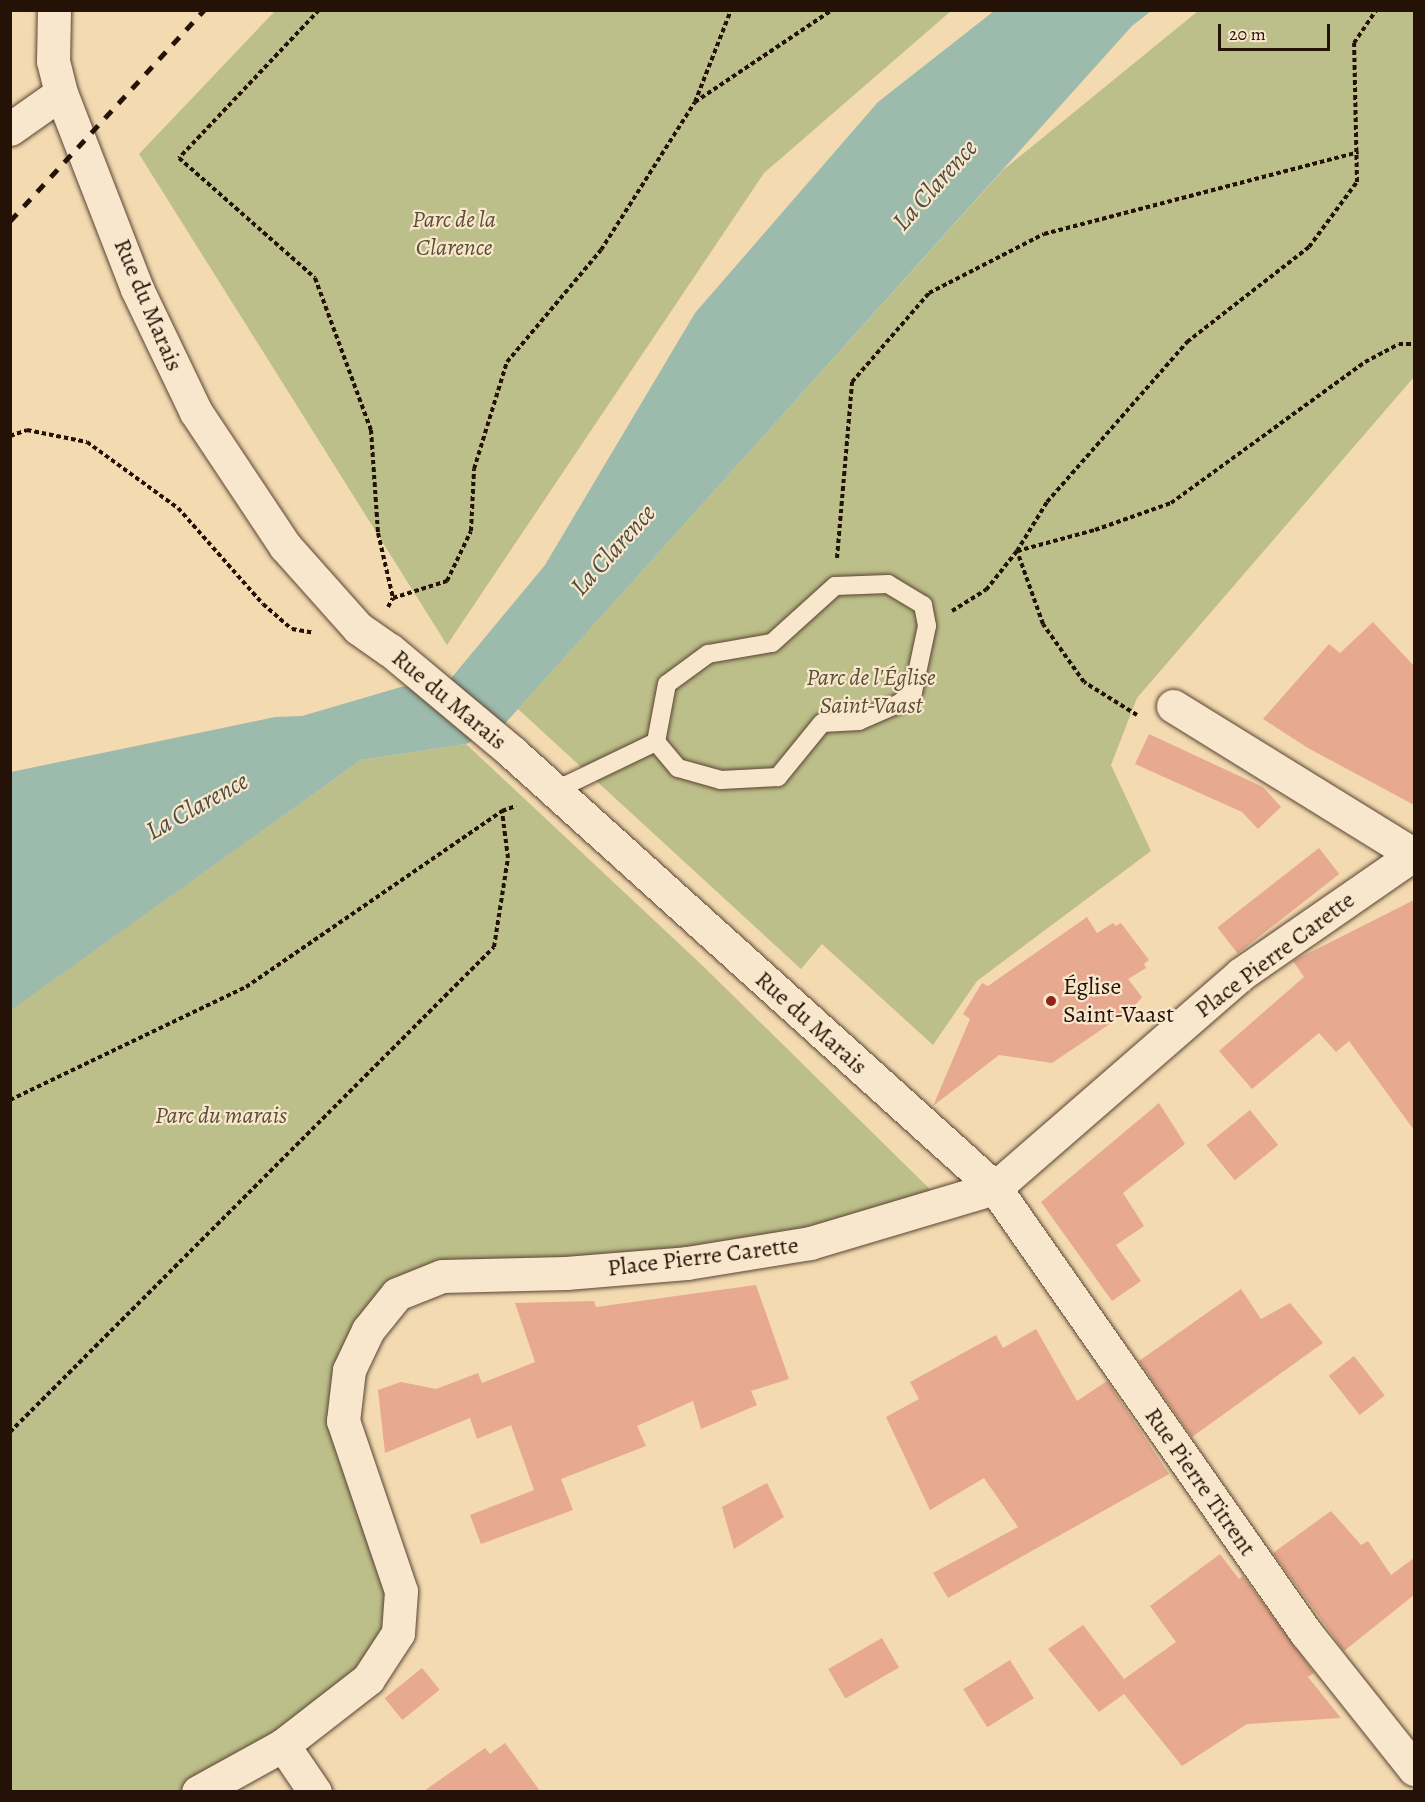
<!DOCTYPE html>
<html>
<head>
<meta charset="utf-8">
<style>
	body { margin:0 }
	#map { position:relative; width:1425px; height:1802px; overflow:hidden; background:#f4dab1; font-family:Alegreya,serif }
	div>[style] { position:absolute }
	.green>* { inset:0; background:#bdbf8a }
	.water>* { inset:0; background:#9cbbac }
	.building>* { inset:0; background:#e7a990; transform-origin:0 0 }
	.path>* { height:4px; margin-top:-2px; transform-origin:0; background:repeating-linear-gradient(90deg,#251207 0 4.5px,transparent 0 7.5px) }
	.roads { filter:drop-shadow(0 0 2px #594432) drop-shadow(0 0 2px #594432) }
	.service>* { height:18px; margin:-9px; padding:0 9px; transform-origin:9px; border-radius:9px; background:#f8e7cc }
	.minor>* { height:33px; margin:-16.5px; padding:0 16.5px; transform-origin:16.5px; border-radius:16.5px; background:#f8e7cc }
	.rail>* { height:4.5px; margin-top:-2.25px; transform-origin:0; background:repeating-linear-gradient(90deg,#251207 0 10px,transparent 0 20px) }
	.dots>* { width:16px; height:16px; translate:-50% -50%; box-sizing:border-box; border:3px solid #f8e7cc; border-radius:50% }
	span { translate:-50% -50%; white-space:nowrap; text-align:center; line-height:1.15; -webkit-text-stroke:4.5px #f8e7cc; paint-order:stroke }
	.park-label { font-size:24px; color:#5a4f35; font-style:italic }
	.street-label { font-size:24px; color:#251207 }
	.poi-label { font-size:24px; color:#251207 }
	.left { translate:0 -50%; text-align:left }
	.water-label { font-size:26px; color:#4f4d41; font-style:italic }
	.frame { position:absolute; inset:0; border:12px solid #251207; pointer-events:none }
	.scale { position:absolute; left:1218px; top:24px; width:112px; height:27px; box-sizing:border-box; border:3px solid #251207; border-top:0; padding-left:8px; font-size:18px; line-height:21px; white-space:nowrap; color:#251207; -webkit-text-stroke:4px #f8e7cc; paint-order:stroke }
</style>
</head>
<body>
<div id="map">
	<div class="green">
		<div style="clip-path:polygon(275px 11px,275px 10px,951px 11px,764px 173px,447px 645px,139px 154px)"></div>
		<div style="clip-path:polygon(1198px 11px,1414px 11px,1414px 377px,1137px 698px,1111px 765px,1151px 851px,977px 981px,933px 1045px,822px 944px,801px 969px,518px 709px,1003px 170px)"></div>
		<div style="clip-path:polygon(466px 744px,705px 968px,945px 1204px,810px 1243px,397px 1294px,343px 1421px,401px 1591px,368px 1679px,198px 1791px,11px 1791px,10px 1010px,361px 760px)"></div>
	</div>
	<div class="water">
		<div style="clip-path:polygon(994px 11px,1151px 11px,1132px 26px,502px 727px,466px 744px,361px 760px,11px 1010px,11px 772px,275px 717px,302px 716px,401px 687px,448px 682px,545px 565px,695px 313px,878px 102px)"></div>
	</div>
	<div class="building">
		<div style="clip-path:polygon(1373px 622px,1414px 666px,1414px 805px,1308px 748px,1263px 719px,1329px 644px,1340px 653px)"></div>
		<div style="clip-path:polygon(1149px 734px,1263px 787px,1281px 807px,1258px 829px,1242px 812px,1135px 764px)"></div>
		<div style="left:1319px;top:848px;width:33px;height:129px;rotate:52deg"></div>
		<div style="clip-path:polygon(1414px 900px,1414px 1130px,1349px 1041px,1336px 1052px,1319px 1033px,1252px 1089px,1219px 1051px,1304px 977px,1293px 961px)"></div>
		<div style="clip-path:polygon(1087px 917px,1097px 933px,1113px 923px,1116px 926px,1121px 923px,1149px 960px,1144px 964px,1146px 968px,1128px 979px,1142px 997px,1132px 1009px,1052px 1063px,999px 1055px,933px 1106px,970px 1019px,963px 1014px,982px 983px,988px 986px)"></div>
		<div style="clip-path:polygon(1159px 1103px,1185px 1144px,1123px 1193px,1144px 1226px,1116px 1245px,1141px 1281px,1112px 1301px,1041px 1202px)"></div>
		<div style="left:1250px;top:1110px;width:45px;height:56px;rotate:51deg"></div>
		<div style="clip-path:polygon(756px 1285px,789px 1379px,751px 1391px,757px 1405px,701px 1429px,693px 1401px,637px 1426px,646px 1446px,561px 1479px,573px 1510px,481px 1544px,470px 1515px,534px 1490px,511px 1425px,477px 1439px,470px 1418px,385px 1453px,378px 1390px,401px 1382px,436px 1389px,478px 1373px,482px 1383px,535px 1362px,515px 1303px,594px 1301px,596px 1307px)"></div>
		<div style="clip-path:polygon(1241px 1289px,1261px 1319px,1290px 1303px,1323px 1343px,1192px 1437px,1139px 1361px)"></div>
		<div style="clip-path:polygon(1036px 1329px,1077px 1401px,1107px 1381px,1169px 1474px,948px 1598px,933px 1573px,1018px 1527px,984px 1478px,930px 1510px,886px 1417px,919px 1399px,910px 1382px,996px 1335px,1003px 1348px)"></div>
		<div style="left:1354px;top:1356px;width:50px;height:32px;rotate:52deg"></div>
		<div style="clip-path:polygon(767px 1483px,784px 1517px,734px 1549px,722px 1507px)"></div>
		<div style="clip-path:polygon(1331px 1511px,1361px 1545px,1368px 1541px,1391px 1575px,1414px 1558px,1414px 1595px,1344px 1651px,1273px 1553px)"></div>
		<div style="clip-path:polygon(1220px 1554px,1239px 1579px,1243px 1576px,1314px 1673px,1308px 1677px,1341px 1718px,1247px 1724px,1182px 1766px,1124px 1694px,1099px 1712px,1048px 1649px,1083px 1625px,1124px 1679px,1176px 1642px,1150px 1606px)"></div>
		<div style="left:882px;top:1638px;width:34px;height:62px;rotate:60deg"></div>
		<div style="left:1010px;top:1660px;width:45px;height:55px;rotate:58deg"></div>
		<div style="left:422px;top:1668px;width:28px;height:48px;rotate:51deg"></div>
		<div style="clip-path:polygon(505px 1743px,540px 1791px,424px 1791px,485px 1748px,490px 1754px)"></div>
	</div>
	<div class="path">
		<div style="left:319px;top:10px;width:204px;rotate:133.4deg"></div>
		<div style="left:179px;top:158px;width:181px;rotate:41.4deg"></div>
		<div style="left:315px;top:278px;width:162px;rotate:69.8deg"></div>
		<div style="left:371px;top:430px;width:103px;rotate:86.1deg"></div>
		<div style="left:378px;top:533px;width:67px;rotate:77deg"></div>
		<div style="left:695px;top:102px;width:165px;rotate:-33.9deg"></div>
		<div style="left:10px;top:436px;width:18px;rotate:-19deg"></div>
		<div style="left:27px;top:430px;width:61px;rotate:11.3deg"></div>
		<div style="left:87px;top:442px;width:112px;rotate:36deg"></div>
		<div style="left:178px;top:508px;width:128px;rotate:48.5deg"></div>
		<div style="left:263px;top:604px;width:38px;rotate:41deg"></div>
		<div style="left:292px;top:629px;width:22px;rotate:10deg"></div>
		<div style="left:837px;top:558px;width:177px;rotate:-85.1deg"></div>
		<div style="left:852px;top:382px;width:118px;rotate:-49.1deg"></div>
		<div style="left:929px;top:293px;width:129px;rotate:-27.2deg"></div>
		<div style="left:1044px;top:234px;width:325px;rotate:-14.6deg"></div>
		<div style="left:388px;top:607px;width:10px;rotate:-61deg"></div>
		<div style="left:393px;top:598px;width:57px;rotate:-17.5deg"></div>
		<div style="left:447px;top:581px;width:55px;rotate:-64.4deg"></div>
		<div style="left:471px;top:531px;width:62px;rotate:-87.2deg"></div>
		<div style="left:474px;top:469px;width:112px;rotate:-72.9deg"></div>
		<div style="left:507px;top:362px;width:146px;rotate:-50deg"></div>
		<div style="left:601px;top:250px;width:175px;rotate:-57.6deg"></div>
		<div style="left:695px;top:102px;width:99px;rotate:-68.6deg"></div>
		<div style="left:952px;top:611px;width:40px;rotate:-32deg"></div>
		<div style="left:986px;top:590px;width:50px;rotate:-51.5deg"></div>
		<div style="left:1017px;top:551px;width:81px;rotate:-15.1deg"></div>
		<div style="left:1095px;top:530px;width:81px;rotate:-19.6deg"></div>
		<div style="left:1171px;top:503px;width:240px;rotate:-36deg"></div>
		<div style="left:1365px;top:362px;width:38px;rotate:-28deg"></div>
		<div style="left:1399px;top:344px;width:15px"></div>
		<div style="left:1137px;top:715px;width:62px;rotate:-148.1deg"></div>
		<div style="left:1084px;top:682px;width:71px;rotate:-125.3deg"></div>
		<div style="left:1043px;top:624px;width:77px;rotate:-109.6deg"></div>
		<div style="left:1017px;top:551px;width:57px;rotate:-58.5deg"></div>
		<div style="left:1047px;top:502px;width:213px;rotate:-48.8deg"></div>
		<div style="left:1187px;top:342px;width:155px;rotate:-37.9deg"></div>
		<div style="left:1309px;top:247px;width:81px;rotate:-53.6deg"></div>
		<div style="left:1357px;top:182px;width:139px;rotate:-91.2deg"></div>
		<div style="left:1354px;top:43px;width:40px;rotate:-56deg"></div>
		<div style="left:10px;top:1100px;width:262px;rotate:-25.6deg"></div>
		<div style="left:246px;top:987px;width:311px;rotate:-34.5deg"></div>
		<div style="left:502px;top:811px;width:15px;rotate:-20deg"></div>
		<div style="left:10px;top:1432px;width:685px;rotate:-45.06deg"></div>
		<div style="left:494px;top:947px;width:90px;rotate:-81.1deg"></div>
		<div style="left:508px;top:858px;width:47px;rotate:-97.3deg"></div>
	</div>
	<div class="roads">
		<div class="service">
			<div style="left:554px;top:791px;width:113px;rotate:-25.7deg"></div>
			<div style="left:656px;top:742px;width:59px;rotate:-79.3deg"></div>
			<div style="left:667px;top:684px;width:51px;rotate:-36.2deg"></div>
			<div style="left:708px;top:654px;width:65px;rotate:-9.8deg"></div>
			<div style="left:772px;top:643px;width:85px;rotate:-42.1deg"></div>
			<div style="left:835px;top:586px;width:53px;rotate:-2.2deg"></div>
			<div style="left:888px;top:584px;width:41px;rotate:31deg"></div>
			<div style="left:923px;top:605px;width:21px;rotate:79deg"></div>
			<div style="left:927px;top:626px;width:67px;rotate:102deg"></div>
			<div style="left:913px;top:692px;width:17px;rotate:140deg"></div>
			<div style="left:900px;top:703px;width:45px;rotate:156.3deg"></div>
			<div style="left:859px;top:721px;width:37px;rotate:177deg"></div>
			<div style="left:822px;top:723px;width:70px;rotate:129.2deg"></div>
			<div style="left:778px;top:777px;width:57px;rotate:177deg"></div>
			<div style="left:721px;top:780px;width:45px;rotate:-164.4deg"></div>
			<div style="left:678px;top:768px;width:34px;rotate:-130deg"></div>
		</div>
		<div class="minor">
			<div style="left:54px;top:10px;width:51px;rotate:91.1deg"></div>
			<div style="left:53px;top:61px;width:33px;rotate:76deg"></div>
			<div style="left:61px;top:93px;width:210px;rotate:68.8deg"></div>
			<div style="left:137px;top:289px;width:136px;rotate:64.4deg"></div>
			<div style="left:196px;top:412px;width:161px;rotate:56.4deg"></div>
			<div style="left:285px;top:546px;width:110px;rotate:48.3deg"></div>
			<div style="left:358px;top:628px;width:39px;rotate:35deg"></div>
			<div style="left:390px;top:650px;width:160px;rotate:39.9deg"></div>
			<div style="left:513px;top:753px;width:649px;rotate:42.07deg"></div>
			<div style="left:995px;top:1188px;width:543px;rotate:55.05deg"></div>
			<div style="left:1306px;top:1633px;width:174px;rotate:51.5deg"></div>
			<div style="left:10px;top:129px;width:62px;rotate:-35.2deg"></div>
			<div style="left:1173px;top:706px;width:282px;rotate:31.7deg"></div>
			<div style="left:283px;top:1745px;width:57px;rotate:55.8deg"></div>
			<div style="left:198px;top:1792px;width:97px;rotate:-28.9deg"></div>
			<div style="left:283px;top:1745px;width:108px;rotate:-37.8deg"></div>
			<div style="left:368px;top:1679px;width:55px;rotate:-56.9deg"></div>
			<div style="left:398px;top:1633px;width:42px;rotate:-85.9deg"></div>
			<div style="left:401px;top:1591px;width:180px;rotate:-108.8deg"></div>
			<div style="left:343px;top:1421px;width:51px;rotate:-83.3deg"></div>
			<div style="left:349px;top:1370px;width:44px;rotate:-64.6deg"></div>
			<div style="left:368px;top:1330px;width:46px;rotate:-51.1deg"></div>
			<div style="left:397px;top:1294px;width:48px;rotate:-21.8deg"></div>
			<div style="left:442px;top:1276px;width:124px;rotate:-1.4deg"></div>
			<div style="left:566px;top:1273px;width:121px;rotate:-4.7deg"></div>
			<div style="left:687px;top:1263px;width:125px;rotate:-9.2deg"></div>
			<div style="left:810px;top:1243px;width:193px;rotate:-16.6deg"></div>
			<div style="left:995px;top:1188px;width:326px;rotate:-41deg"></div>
			<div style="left:1241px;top:974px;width:211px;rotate:-34.7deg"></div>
		</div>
	</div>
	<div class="rail">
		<div style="left:10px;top:221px;width:287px;rotate:-47.4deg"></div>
	</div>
	<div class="dots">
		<div style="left:1051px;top:1001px;background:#8f2418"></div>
	</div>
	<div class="park-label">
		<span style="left:454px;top:234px">Parc de la<br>Clarence</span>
		<span style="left:871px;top:692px">Parc de l'Église<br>Saint-Vaast</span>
		<span style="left:221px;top:1116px">Parc du marais</span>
	</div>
	<div class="street-label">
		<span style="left:148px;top:305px;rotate:67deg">Rue du Marais</span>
		<span style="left:449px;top:700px;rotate:40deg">Rue du Marais</span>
		<span style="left:1275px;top:955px;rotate:-37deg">Place Pierre Carette</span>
		<span style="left:811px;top:1023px;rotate:42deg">Rue du Marais</span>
		<span style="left:703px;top:1257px;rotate:-7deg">Place Pierre Carette</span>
		<span style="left:1200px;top:1482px;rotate:55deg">Rue Pierre Titrent</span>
	</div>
	<div class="poi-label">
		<span class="left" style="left:1063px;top:1001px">Église<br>Saint-Vaast</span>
	</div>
	<div class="water-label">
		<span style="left:935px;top:185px;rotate:-48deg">La Clarence</span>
		<span style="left:613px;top:550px;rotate:-48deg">La Clarence</span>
		<span style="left:197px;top:806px;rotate:-29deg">La Clarence</span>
	</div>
	<div class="frame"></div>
	<div class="scale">20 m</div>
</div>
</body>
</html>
